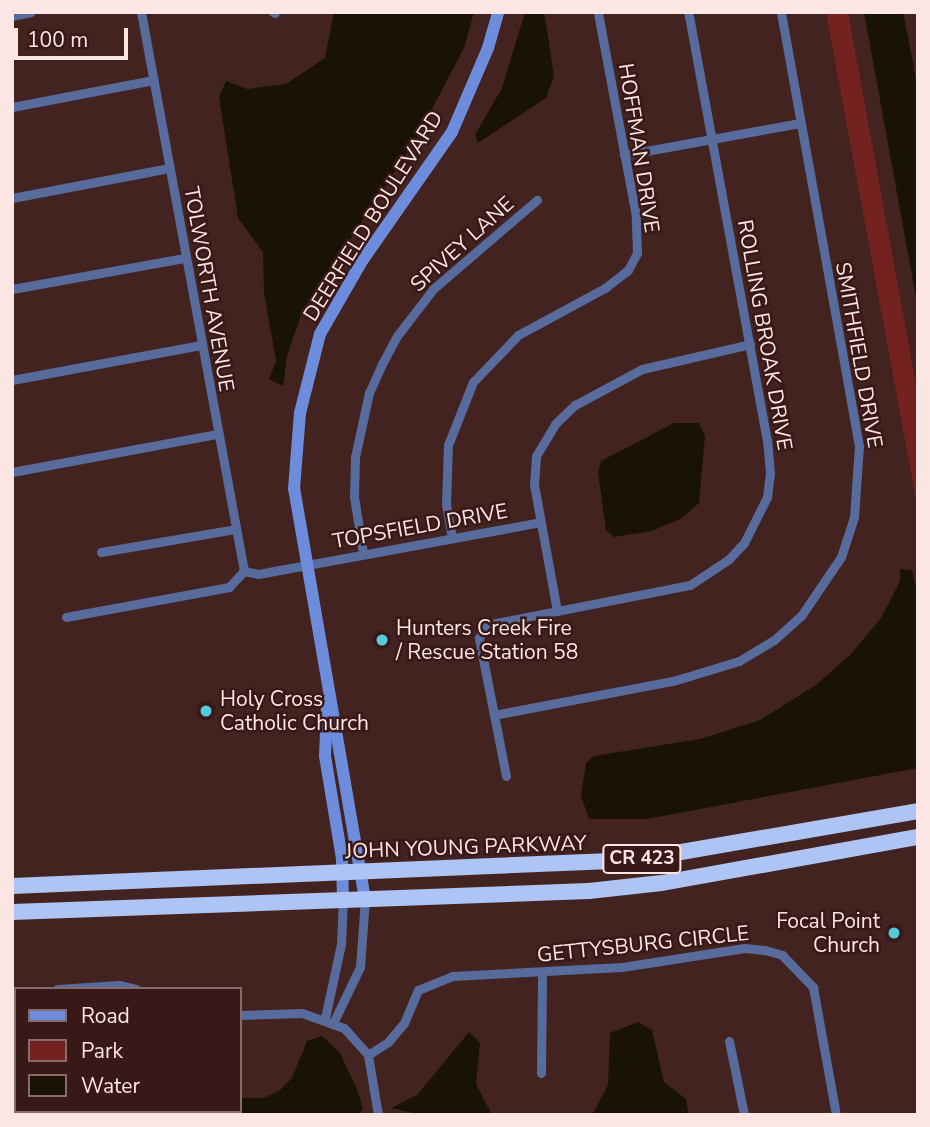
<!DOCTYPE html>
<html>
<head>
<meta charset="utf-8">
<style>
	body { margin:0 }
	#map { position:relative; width:930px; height:1127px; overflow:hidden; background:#432320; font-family:"Nunito Sans",sans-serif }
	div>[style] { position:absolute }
	.green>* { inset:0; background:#74221f }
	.water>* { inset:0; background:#191307 }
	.street>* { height:9px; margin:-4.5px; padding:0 4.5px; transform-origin:4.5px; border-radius:4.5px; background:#576b9d }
	.secondary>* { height:12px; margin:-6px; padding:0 6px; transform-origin:6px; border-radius:6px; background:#6d8ddc }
	.highway>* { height:16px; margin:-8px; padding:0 8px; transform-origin:8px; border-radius:8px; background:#aec4f4 }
	.dots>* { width:19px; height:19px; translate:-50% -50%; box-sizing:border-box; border:4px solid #391917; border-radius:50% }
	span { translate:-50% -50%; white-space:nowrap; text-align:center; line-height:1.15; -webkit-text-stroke:5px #391917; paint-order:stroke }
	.shield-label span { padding:2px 5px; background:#391917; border:2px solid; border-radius:5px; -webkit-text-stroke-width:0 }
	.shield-label { font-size:19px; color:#fce6e3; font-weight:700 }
	.street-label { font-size:21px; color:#fce6e3 }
	.poi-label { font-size:21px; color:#fce6e3 }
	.left { translate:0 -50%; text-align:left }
	.right { translate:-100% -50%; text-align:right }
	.frame { position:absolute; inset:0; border:14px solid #fce6e3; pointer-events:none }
	.legend { position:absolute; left:14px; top:987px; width:228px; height:126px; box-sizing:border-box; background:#391917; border:2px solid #876b69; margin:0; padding:9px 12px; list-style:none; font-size:21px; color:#fce6e3 }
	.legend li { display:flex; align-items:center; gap:14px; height:35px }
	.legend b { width:35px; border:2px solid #876b69 }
	.scale { position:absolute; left:14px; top:28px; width:114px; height:32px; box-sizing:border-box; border:4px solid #fce6e3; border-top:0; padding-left:9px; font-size:21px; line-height:24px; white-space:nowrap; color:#fce6e3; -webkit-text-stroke:5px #391917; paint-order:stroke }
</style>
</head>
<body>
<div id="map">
	<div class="green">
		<div style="clip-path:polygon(826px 12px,848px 12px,918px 396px,918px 510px)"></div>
	</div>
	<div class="water">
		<div style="clip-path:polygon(334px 12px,474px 12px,464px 48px,415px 141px,303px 310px,287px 356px,283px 386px,269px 379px,276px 361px,264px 292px,263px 252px,238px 218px,219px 97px,226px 81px,247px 89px,286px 84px,325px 58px)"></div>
		<div style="clip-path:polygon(525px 12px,544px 12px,554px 76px,546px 98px,478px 143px,475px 135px,502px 88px)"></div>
		<div style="clip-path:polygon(864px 12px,903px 12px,913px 62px,918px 95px,918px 308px)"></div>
		<div style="clip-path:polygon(674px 423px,699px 423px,705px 436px,699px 503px,682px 518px,652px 531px,614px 537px,606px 530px,598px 472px,601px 461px)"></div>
		<div style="clip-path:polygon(900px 569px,912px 570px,918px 597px,918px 768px,647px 819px,589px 819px,581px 796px,586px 763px,594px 756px,700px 739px,760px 720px,816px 685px,851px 654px,881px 618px,900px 581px)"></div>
		<div style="clip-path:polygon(638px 1022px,652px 1030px,664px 1082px,686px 1099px,689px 1115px,592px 1115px,608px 1085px,610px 1033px)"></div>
		<div style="clip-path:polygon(469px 1032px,480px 1043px,476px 1084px,492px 1115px,421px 1115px,391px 1108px,417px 1095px)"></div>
		<div style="clip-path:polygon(322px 1036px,340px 1053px,356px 1087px,363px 1108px,359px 1115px,109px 1111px,240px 1111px,240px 1098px,264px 1098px,279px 1091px,292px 1078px,307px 1041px)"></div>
	</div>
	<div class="street">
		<div style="left:141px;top:12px;width:568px;rotate:79.56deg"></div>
		<div style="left:273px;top:12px;width:2px;rotate:27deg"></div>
		<div style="left:12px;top:16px;width:19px;rotate:-12deg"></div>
		<div style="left:12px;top:107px;width:144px;rotate:-10.8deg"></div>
		<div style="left:624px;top:155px;width:179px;rotate:-10.3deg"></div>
		<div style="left:12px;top:198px;width:160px;rotate:-10.8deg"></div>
		<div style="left:12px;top:289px;width:176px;rotate:-10.2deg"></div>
		<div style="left:12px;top:380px;width:192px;rotate:-10.5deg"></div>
		<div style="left:12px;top:472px;width:209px;rotate:-10.5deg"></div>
		<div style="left:452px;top:538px;width:35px;rotate:-100deg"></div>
		<div style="left:446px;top:504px;width:59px;rotate:-88.1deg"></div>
		<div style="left:448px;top:445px;width:68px;rotate:-68.4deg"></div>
		<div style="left:473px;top:382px;width:65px;rotate:-46.2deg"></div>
		<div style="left:518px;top:335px;width:99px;rotate:-28.4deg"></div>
		<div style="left:605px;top:288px;width:29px;rotate:-38deg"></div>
		<div style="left:628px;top:270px;width:19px;rotate:-62deg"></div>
		<div style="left:637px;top:253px;width:37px;rotate:-92deg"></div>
		<div style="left:636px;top:216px;width:208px;rotate:-100.6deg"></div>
		<div style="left:101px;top:552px;width:136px;rotate:-9.7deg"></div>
		<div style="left:363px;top:553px;width:57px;rotate:-99.1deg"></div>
		<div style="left:354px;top:497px;width:40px;rotate:-88.6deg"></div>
		<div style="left:355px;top:457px;width:66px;rotate:-77.7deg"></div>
		<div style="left:369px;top:393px;width:32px;rotate:-66deg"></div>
		<div style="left:382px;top:364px;width:32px;rotate:-62deg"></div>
		<div style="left:397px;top:336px;width:59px;rotate:-52.5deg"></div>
		<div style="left:433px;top:289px;width:137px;rotate:-40.6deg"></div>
		<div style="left:244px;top:571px;width:14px;rotate:12deg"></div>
		<div style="left:258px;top:574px;width:287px;rotate:-10.4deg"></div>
		<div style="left:557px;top:611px;width:128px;rotate:-100.3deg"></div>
		<div style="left:534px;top:485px;width:29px;rotate:-86deg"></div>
		<div style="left:536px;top:456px;width:37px;rotate:-59deg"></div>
		<div style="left:555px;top:424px;width:28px;rotate:-44deg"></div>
		<div style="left:575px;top:405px;width:76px;rotate:-28.2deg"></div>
		<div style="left:642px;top:369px;width:111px;rotate:-13deg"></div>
		<div style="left:66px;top:617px;width:166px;rotate:-10.4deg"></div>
		<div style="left:229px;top:587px;width:22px;rotate:-47deg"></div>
		<div style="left:494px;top:715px;width:182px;rotate:-10.8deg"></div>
		<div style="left:673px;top:681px;width:69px;rotate:-16.9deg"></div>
		<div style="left:739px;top:661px;width:41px;rotate:-31deg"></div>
		<div style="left:774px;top:640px;width:36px;rotate:-42deg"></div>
		<div style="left:801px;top:616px;width:71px;rotate:-55.9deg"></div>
		<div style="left:841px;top:557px;width:42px;rotate:-72deg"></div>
		<div style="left:854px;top:517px;width:71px;rotate:-86deg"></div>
		<div style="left:859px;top:446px;width:441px;rotate:-100.2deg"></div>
		<div style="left:506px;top:776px;width:141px;rotate:-101.1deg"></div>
		<div style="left:479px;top:638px;width:15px;rotate:-62deg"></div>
		<div style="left:486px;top:625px;width:208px;rotate:-11.1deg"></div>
		<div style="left:690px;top:585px;width:47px;rotate:-33.7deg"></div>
		<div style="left:729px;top:559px;width:22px;rotate:-47deg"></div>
		<div style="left:744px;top:543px;width:51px;rotate:-63.4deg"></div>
		<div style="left:767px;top:497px;width:24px;rotate:-83deg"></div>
		<div style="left:770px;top:473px;width:32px;rotate:-95deg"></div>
		<div style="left:767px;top:441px;width:436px;rotate:-100.4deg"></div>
		<div style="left:57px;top:989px;width:62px;rotate:-3.7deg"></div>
		<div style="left:119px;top:985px;width:18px;rotate:13deg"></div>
		<div style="left:12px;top:992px;width:4px"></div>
		<div style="left:240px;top:1015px;width:62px;rotate:-1.8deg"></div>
		<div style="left:302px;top:1013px;width:45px;rotate:19.7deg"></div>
		<div style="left:344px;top:1028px;width:36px;rotate:48deg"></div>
		<div style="left:368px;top:1055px;width:61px;rotate:80.5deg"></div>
		<div style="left:325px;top:1018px;width:76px;rotate:-77.8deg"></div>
		<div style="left:341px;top:944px;width:45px;rotate:-87.5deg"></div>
		<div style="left:334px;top:1021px;width:60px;rotate:-64.3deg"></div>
		<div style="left:360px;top:967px;width:68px;rotate:-85.8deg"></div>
		<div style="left:729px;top:1041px;width:76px;rotate:78.5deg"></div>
		<div style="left:368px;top:1055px;width:24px;rotate:-33deg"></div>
		<div style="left:388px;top:1042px;width:25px;rotate:-50deg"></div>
		<div style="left:404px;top:1023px;width:36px;rotate:-67deg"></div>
		<div style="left:418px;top:990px;width:37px;rotate:-22deg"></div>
		<div style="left:452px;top:976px;width:170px;rotate:-3deg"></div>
		<div style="left:622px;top:967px;width:124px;rotate:-8.8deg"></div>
		<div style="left:745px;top:948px;width:20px;rotate:6deg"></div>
		<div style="left:765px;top:950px;width:18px;rotate:16deg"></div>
		<div style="left:782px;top:955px;width:45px;rotate:45.9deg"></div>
		<div style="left:813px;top:987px;width:130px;rotate:79.8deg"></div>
		<div style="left:541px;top:1073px;width:100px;rotate:-89.4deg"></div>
	</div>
	<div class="secondary">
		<div style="left:327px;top:707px;width:49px;rotate:92.3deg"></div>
		<div style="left:325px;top:756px;width:104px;rotate:80.6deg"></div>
		<div style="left:342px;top:859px;width:40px;rotate:88.6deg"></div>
		<div style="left:365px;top:899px;width:416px;rotate:-99.8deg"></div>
		<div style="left:294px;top:489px;width:76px;rotate:-85.5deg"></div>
		<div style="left:300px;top:413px;width:81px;rotate:-75.8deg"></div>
		<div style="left:320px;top:334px;width:84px;rotate:-60.1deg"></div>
		<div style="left:362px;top:261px;width:157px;rotate:-55.1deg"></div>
		<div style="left:452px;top:132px;width:91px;rotate:-66.8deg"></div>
		<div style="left:488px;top:48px;width:37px;rotate:-74deg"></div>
	</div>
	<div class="highway">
		<div style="left:12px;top:886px;width:624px;rotate:-2.39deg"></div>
		<div style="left:635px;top:860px;width:287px;rotate:-9.8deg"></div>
		<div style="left:12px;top:912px;width:577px;rotate:-2.08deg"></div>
		<div style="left:589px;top:891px;width:73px;rotate:-6.3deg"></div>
		<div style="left:662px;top:883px;width:260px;rotate:-10.2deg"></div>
	</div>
	<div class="dots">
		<div style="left:382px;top:640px;background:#52cbda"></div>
		<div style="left:206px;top:711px;background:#52cbda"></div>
		<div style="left:894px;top:933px;background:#52cbda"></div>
	</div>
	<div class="shield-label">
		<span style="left:642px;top:859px">CR 423</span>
	</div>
	<div class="street-label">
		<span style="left:639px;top:148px;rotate:81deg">HOFFMAN DRIVE</span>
		<span style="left:373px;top:216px;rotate:-58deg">DEERFIELD BOULEVARD</span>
		<span style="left:462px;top:244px;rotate:-42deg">SPIVEY LANE</span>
		<span style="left:209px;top:289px;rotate:80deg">TOLWORTH AVENUE</span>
		<span style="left:765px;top:335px;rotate:80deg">ROLLING BROAK DRIVE</span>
		<span style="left:859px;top:355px;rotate:80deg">SMITHFIELD DRIVE</span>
		<span style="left:420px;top:526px;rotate:-10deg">TOPSFIELD DRIVE</span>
		<span style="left:466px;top:847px;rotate:-2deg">JOHN YOUNG PARKWAY</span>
		<span style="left:643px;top:944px;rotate:-6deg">GETTYSBURG CIRCLE</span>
	</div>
	<div class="poi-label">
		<span class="left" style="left:396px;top:640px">Hunters Creek Fire<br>/ Rescue Station 58</span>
		<span class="left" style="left:220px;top:711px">Holy Cross<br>Catholic Church</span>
		<span class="right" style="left:880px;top:933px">Focal Point<br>Church</span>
	</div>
	<div class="frame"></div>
	<ul class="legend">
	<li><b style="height:9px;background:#6d8ddc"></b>Road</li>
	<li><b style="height:19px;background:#74221f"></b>Park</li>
	<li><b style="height:19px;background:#191307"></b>Water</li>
	</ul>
	<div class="scale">100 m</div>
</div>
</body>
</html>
